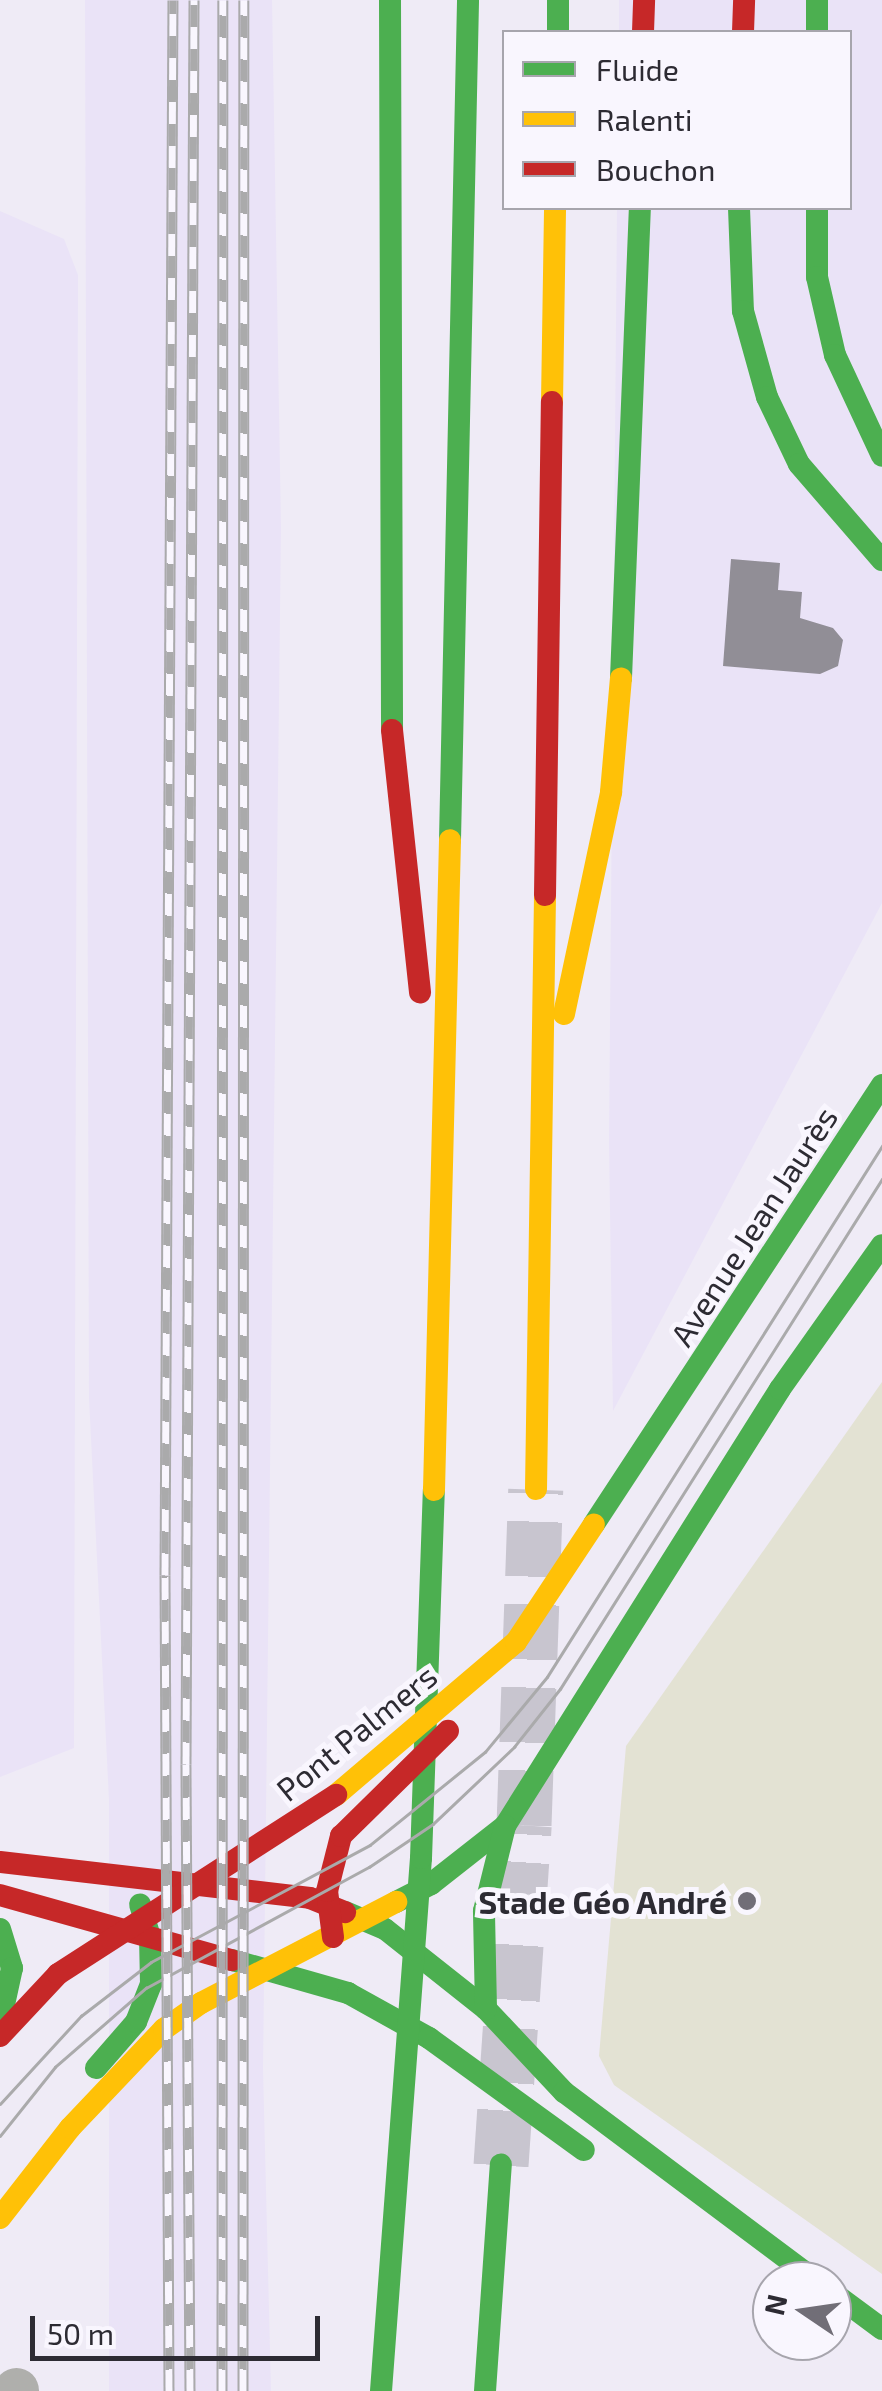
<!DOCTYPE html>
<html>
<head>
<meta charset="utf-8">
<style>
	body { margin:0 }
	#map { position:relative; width:882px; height:2391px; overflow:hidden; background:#efebf6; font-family:"Exo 2",sans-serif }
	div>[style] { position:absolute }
	.built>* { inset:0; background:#eae3f7 }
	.green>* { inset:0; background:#e3e2d3 }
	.building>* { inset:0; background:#918e96 }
	.highway-tunnel>* { height:55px; margin-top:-27.5px; transform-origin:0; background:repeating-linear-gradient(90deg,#c8c5cf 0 55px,transparent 0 83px) }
	.street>* { height:45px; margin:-22.5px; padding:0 22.5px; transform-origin:22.5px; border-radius:22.5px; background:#afafac }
	.fast>* { height:22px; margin:-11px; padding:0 11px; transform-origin:11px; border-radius:11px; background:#4caf50 }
	.slow>* { height:22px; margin:-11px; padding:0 11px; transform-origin:11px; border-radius:11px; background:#ffc107 }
	.jam>* { height:22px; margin:-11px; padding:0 11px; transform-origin:11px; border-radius:11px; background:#c62828 }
	.tram>* { height:2.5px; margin:-1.25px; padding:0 1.25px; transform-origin:1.25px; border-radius:1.25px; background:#aaaaab }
	.rail>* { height:11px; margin-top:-5.5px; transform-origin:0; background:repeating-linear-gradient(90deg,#f9f6fe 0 22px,#aaaaab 0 44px); box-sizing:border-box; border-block:2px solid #aaaaab }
	.dots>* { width:28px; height:28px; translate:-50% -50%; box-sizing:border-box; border:5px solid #f9f6fe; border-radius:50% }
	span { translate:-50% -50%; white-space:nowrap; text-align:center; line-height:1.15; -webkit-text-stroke:10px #f9f6fe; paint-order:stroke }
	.street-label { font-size:32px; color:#2d2b33 }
	.poi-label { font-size:32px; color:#2d2b33; font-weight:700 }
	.right { translate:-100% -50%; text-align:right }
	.legend { position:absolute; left:502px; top:30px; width:350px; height:180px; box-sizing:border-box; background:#f9f6fe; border:2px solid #a7a5ad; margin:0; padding:12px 18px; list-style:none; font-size:30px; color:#2d2b33 }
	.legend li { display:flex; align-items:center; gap:20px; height:50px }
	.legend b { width:50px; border:2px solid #a7a5ad }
	.north { position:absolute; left:752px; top:2261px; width:100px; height:100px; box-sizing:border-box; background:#f9f6fe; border:2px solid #a7a5ad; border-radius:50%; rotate:283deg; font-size:28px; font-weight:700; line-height:40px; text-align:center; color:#2d2b33 }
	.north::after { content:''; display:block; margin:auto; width:35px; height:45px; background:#716e77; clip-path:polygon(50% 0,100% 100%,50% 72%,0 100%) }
	.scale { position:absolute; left:30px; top:2316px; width:290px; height:45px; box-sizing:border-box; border:5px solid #2d2b33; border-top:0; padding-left:12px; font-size:30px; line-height:35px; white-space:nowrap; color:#2d2b33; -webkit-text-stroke:8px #f9f6fe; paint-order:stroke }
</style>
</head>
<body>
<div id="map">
	<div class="built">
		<div style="clip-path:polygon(85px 0,272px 0,281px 528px,263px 2069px,271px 2391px,109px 2391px,109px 1800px,89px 1398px)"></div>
		<div style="clip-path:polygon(619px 0,882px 0,882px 903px,613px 1411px,609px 1142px,617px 208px,850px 208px,850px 32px,619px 32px)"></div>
		<div style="clip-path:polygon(0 211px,64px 239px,78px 275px,74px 1748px,0 1777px)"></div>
	</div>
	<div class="green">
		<div style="clip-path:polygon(882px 1382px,882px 2274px,614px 2085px,599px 2056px,626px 1746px)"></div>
	</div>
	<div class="building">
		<div style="clip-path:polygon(731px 559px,780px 563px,778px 590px,802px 592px,800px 618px,833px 628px,843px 640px,838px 666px,820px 674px,723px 666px)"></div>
	</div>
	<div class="highway-tunnel">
		<div style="left:501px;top:2165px;width:341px;rotate:-86.1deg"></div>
		<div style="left:524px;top:1825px;width:336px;rotate:-88deg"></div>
	</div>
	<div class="street">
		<div style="left:16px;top:2391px;width:1px;rotate:-90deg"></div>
	</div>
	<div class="fast">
		<div style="left:390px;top:0;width:730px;rotate:89.84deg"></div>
		<div style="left:558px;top:0;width:32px;rotate:90deg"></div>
		<div style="left:817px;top:0;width:32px;rotate:90deg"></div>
		<div style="left:739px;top:208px;width:103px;rotate:87.8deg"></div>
		<div style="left:743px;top:311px;width:89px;rotate:74.4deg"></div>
		<div style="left:767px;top:397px;width:74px;rotate:64.5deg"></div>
		<div style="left:799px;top:464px;width:127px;rotate:49.2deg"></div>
		<div style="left:817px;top:208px;width:69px;rotate:90deg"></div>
		<div style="left:817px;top:277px;width:80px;rotate:77deg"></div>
		<div style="left:835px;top:355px;width:111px;rotate:65deg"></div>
		<div style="left:621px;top:678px;width:470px;rotate:-87.7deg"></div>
		<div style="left:450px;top:840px;width:840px;rotate:-88.77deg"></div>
		<div style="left:594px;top:1524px;width:525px;rotate:-56.73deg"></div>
		<div style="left:396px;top:1902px;width:39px;rotate:-27deg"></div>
		<div style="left:431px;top:1884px;width:94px;rotate:-38.1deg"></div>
		<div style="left:505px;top:1826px;width:516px;rotate:-57.82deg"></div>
		<div style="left:780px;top:1389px;width:176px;rotate:-54.7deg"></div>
		<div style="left:345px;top:1912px;width:43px;rotate:23deg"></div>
		<div style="left:385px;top:1929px;width:129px;rotate:38.4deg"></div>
		<div style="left:486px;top:2009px;width:114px;rotate:46.8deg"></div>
		<div style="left:564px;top:2092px;width:316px;rotate:36.8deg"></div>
		<div style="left:0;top:1929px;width:41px;rotate:72.9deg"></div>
		<div style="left:12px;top:1968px;width:56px;rotate:102.3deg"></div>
		<div style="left:232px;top:1960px;width:121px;rotate:15.9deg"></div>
		<div style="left:348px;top:1993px;width:93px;rotate:29.1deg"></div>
		<div style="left:429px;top:2038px;width:191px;rotate:35.9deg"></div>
		<div style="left:486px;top:2009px;width:98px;rotate:-91.2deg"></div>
		<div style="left:484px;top:1911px;width:88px;rotate:-76.1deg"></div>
		<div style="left:96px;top:2068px;width:61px;rotate:-49deg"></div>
		<div style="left:136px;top:2022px;width:41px;rotate:-68.5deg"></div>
		<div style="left:151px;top:1984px;width:47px;rotate:-91.2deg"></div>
		<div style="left:150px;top:1937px;width:34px;rotate:-107deg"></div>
		<div style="left:832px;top:2292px;width:62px;rotate:36.5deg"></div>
		<div style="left:381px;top:2391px;width:534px;rotate:-85.71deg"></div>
		<div style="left:421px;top:1858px;width:368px;rotate:-88deg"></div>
		<div style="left:485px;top:2391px;width:227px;rotate:-86deg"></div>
	</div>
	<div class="slow">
		<div style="left:552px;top:402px;width:194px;rotate:-89.1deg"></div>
		<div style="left:564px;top:1014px;width:227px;rotate:-78deg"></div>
		<div style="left:611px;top:792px;width:114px;rotate:-85deg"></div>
		<div style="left:536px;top:1489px;width:594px;rotate:-89.13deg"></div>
		<div style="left:434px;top:1490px;width:650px;rotate:-88.59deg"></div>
		<div style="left:336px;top:1795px;width:236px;rotate:-40.4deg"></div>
		<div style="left:516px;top:1642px;width:141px;rotate:-56.5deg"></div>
		<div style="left:0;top:2218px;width:114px;rotate:-52.1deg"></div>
		<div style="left:70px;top:2128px;width:137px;rotate:-46.5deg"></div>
		<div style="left:164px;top:2029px;width:45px;rotate:-35.1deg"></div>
		<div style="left:201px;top:2003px;width:220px;rotate:-27.4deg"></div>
	</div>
	<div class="jam">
		<div style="left:643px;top:32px;width:32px;rotate:-88deg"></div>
		<div style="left:743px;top:32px;width:32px;rotate:-88deg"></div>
		<div style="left:392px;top:730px;width:264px;rotate:83.9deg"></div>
		<div style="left:545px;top:895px;width:493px;rotate:-89.2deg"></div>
		<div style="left:0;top:1862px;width:312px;rotate:6.6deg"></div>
		<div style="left:310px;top:1898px;width:38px;rotate:22deg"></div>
		<div style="left:0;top:1895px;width:241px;rotate:15.7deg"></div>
		<div style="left:333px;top:1937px;width:46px;rotate:-97.4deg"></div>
		<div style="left:327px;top:1891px;width:57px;rotate:-75.7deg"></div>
		<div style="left:341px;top:1836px;width:150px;rotate:-44.5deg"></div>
		<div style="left:0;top:2036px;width:85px;rotate:-46.9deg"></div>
		<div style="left:58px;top:1974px;width:331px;rotate:-32.8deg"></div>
	</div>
	<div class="tram">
		<div style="left:0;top:2104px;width:120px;rotate:-47.4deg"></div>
		<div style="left:81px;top:2016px;width:88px;rotate:-37.6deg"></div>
		<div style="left:151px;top:1962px;width:248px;rotate:-28.1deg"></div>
		<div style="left:370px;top:1845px;width:148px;rotate:-39deg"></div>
		<div style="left:485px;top:1752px;width:97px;rotate:-50.4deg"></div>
		<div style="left:547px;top:1677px;width:628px;rotate:-57.75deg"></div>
		<div style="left:0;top:2136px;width:88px;rotate:-51.4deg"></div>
		<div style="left:55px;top:2067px;width:121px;rotate:-41deg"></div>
		<div style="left:146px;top:1988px;width:254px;rotate:-28.5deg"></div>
		<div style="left:369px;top:1867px;width:77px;rotate:-33.9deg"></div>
		<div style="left:433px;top:1824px;width:112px;rotate:-43.5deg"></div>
		<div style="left:514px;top:1747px;width:74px;rotate:-51.6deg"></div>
		<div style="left:560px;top:1689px;width:603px;rotate:-57.73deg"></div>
	</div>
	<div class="rail">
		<div style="left:169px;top:2391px;width:816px;rotate:-90.28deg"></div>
		<div style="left:165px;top:1575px;width:1575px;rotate:-89.71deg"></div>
		<div style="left:190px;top:2391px;width:627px;rotate:-90.37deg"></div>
		<div style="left:186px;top:1764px;width:1764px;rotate:-89.74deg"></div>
		<div style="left:222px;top:2391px;width:2391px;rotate:-89.98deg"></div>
		<div style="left:243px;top:2391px;width:2391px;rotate:-89.98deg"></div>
	</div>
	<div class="dots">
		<div style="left:747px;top:1901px;background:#716e77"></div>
	</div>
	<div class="street-label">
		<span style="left:753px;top:1226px;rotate:-57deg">Avenue Jean Jaurès</span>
		<span style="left:356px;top:1732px;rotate:-39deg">Pont Palmers</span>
	</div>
	<div class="poi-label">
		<span class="right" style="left:727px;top:1901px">Stade Géo André</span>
	</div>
	<ul class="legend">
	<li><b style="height:12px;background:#4caf50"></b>Fluide</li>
	<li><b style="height:12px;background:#ffc107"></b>Ralenti</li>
	<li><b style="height:12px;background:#c62828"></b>Bouchon</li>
	</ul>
	<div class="north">N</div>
	<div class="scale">50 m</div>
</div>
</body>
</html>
